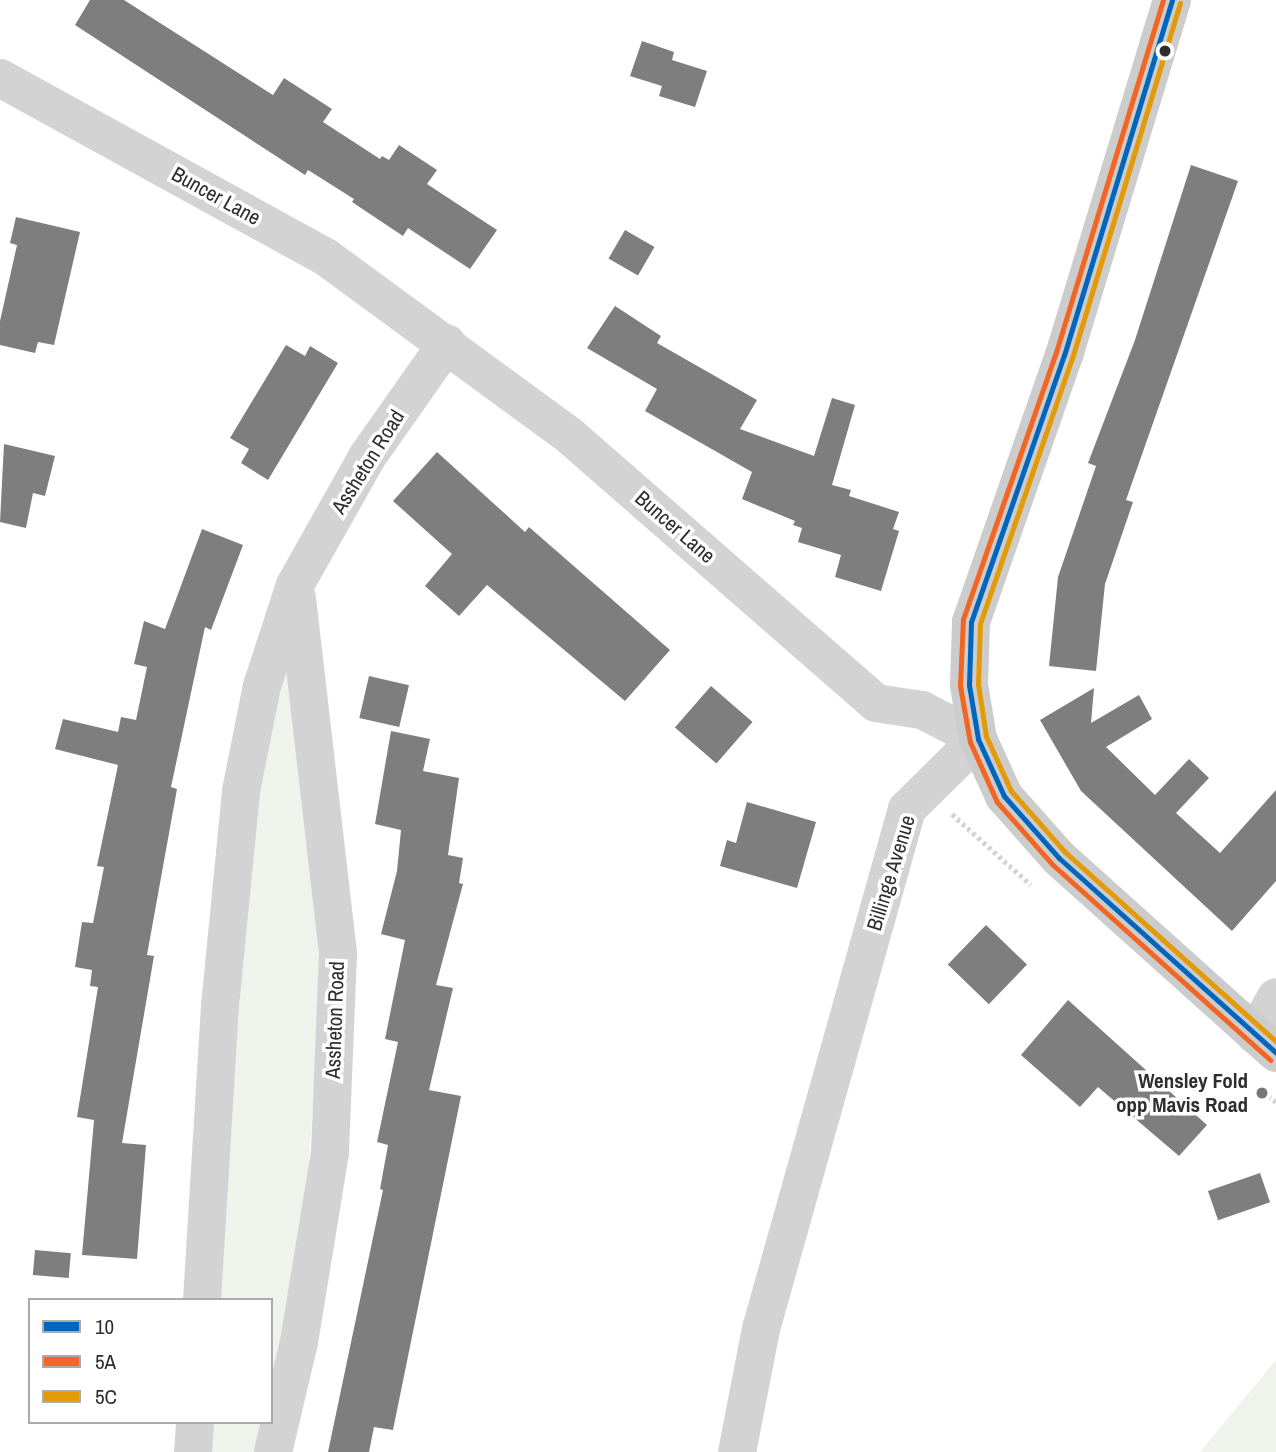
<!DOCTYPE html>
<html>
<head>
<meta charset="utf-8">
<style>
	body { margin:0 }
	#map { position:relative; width:1276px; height:1452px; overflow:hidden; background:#fff; font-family:"Archivo Narrow",sans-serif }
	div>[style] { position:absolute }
	.green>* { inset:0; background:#f0f3ec }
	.building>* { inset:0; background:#7e7e7e; transform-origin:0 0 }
	.path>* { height:4.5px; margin-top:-2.25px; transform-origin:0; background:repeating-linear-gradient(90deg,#d3d3d3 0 3.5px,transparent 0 7px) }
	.street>* { height:38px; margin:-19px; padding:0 19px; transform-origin:19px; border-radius:19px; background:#d3d3d3 }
	.secondary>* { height:38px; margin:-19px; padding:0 19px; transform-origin:19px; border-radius:19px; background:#ccc }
	.bus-1>* { height:5px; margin:-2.5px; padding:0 2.5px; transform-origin:2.5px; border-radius:2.5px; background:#0065bd }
	.bus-2>* { height:5px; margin:-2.5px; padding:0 2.5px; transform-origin:2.5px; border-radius:2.5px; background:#f26522 }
	.bus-3>* { height:5px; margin:-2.5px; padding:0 2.5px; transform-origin:2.5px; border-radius:2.5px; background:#e39a05 }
	.dots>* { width:19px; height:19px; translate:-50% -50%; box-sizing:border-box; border:4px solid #fff; border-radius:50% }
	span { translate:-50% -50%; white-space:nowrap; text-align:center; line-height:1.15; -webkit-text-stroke:7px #fff; paint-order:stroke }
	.street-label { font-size:21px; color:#2e2e2e }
	.poi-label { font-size:21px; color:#2e2e2e; font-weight:700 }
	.right { translate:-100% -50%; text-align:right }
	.legend { position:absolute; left:28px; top:1298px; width:245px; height:126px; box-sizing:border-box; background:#fff; border:2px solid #ababab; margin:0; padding:9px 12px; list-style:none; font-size:21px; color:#2e2e2e }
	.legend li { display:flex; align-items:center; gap:14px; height:35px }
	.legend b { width:35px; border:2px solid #ababab }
</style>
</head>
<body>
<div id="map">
	<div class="green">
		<div style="clip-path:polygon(294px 655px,321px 984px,306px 1206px,271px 1397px,271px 1300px,218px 1300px,254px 802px,284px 656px)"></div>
		<div style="clip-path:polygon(1276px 1360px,1276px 1452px,1200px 1452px)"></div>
		<div style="clip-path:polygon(212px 1422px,265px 1422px,259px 1452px,210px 1452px)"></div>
	</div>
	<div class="building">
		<div style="clip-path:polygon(90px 0,124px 0,273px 95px,284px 78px,332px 109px,323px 122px,380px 159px,382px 156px,389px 160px,399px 145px,437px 170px,427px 184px,497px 230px,470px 269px,408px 228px,403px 236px,352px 202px,354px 199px,308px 170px,305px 175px,75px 25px)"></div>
		<div style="clip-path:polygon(642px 41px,674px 52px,672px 60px,707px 71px,695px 107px,659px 96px,662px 86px,630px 76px)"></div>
		<div style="clip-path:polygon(1191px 165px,1238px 181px,1126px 500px,1133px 502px,1105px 584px,1096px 671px,1049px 666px,1058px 577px,1096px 466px,1088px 463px,1135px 340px)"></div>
		<div style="clip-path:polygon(16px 217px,80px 232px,54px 345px,38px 342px,35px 353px,0 345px,0 321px,17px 245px,10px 243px)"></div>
		<div style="left:625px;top:230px;width:34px;height:33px;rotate:30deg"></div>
		<div style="clip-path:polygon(615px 306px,661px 336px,657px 343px,757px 400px,740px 429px,814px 456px,832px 398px,855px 405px,832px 485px,851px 490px,849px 496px,899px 512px,893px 529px,899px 531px,881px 591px,835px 577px,841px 555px,798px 542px,802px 528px,793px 525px,795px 521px,742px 499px,752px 472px,645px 411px,657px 389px,587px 348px)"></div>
		<div style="clip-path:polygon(286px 345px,305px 356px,310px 346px,338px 363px,268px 480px,241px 463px,249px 449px,230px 438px)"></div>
		<div style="clip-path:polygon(4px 444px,55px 456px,45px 496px,33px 493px,26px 528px,0 522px)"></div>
		<div style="clip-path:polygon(437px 452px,525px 532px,529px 527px,670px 650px,625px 701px,487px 585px,459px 616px,425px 586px,452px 554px,393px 501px)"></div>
		<div style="clip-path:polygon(202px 529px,243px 545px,211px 630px,205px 627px,171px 787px,177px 789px,147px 955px,154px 956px,122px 1143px,146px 1145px,137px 1259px,82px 1255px,94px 1120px,77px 1117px,98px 987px,90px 986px,92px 970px,75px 967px,82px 922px,93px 923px,104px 867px,97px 866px,118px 765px,55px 749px,63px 719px,118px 732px,121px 717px,136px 720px,147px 667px,134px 664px,144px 621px,165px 629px)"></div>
		<div style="left:369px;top:676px;width:41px;height:43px;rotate:13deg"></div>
		<div style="left:711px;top:686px;width:55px;height:55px;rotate:41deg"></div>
		<div style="clip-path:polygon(1094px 688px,1091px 723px,1139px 695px,1145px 706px,1152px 719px,1106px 747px,1155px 795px,1189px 759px,1209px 778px,1176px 813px,1220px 853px,1276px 790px,1276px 881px,1232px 931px,1081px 791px,1040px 720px)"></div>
		<div style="clip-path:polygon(391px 731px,430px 739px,423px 771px,459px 778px,448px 855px,463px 858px,459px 883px,463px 884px,436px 985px,453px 988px,429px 1090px,461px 1096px,393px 1430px,374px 1427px,369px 1452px,328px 1452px,383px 1190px,380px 1189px,388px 1145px,377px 1142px,398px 1042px,385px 1039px,405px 940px,381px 934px,397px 871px,401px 830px,375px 824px)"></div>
		<div style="clip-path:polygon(747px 802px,816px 822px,797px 888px,720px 866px,727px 840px,736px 843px)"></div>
		<div style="left:986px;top:925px;width:57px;height:55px;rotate:44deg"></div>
		<div style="clip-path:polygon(1068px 1000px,1207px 1125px,1179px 1156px,1098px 1087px,1080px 1107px,1021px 1055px)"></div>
		<div style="left:1260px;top:1173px;width:31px;height:55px;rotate:71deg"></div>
		<div style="left:35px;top:1250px;width:36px;height:25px;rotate:5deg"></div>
	</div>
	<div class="path">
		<div style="left:952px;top:814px;width:106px;rotate:41.9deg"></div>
		<div style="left:1258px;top:1086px;width:24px;rotate:42deg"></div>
	</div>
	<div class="street">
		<div style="left:0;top:78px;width:373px;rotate:28.8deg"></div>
		<div style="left:327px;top:258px;width:301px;rotate:36.2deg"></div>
		<div style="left:570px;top:436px;width:406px;rotate:41.1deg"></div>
		<div style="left:876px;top:703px;width:47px;rotate:8.7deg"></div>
		<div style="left:922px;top:710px;width:63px;rotate:27.4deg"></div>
		<div style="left:978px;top:739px;width:100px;rotate:135.4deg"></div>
		<div style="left:907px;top:809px;width:540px;rotate:105.68deg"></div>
		<div style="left:761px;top:1329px;width:125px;rotate:101deg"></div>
		<div style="left:1255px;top:1035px;width:43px;rotate:-61.1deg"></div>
		<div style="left:202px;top:1300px;width:295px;rotate:-86.5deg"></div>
		<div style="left:220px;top:1006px;width:216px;rotate:-84.4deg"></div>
		<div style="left:241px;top:791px;width:107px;rotate:-78.7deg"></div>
		<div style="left:262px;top:686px;width:106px;rotate:-71.9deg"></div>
		<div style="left:295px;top:585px;width:147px;rotate:-60.6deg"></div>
		<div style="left:367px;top:457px;width:139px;rotate:-54.9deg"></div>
		<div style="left:193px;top:1452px;width:30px;rotate:-86deg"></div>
		<div style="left:273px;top:1452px;width:113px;rotate:-76.7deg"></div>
		<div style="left:299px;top:1342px;width:193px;rotate:-80.7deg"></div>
		<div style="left:330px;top:1152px;width:199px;rotate:-87.7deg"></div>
		<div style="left:338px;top:953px;width:358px;rotate:-96.6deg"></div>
	</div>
	<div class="secondary">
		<div style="left:1172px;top:0;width:371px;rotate:106.9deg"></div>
		<div style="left:1064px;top:355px;width:283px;rotate:109.2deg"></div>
		<div style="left:971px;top:622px;width:63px;rotate:91.8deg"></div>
		<div style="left:969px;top:685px;width:55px;rotate:80.5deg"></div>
		<div style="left:978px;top:739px;width:63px;rotate:65.5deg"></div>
		<div style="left:1004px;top:796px;width:83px;rotate:48.4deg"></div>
		<div style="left:1059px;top:858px;width:292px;rotate:41.9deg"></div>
	</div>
	<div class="bus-1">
		<div style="left:1172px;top:0;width:371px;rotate:106.9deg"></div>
		<div style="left:1064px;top:355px;width:283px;rotate:109.2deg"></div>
		<div style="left:971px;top:622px;width:63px;rotate:91.8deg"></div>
		<div style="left:969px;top:685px;width:55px;rotate:80.5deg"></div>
		<div style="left:978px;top:739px;width:63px;rotate:65.5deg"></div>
		<div style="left:1004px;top:796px;width:83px;rotate:48.4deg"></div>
		<div style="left:1059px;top:858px;width:292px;rotate:41.9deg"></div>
	</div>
	<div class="bus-2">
		<div style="left:1163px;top:0;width:368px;rotate:106.9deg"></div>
		<div style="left:1056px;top:352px;width:283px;rotate:109.2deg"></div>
		<div style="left:963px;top:619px;width:67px;rotate:92.6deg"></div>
		<div style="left:960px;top:686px;width:57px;rotate:79.9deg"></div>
		<div style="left:970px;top:742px;width:66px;rotate:65.8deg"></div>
		<div style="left:997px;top:802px;width:84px;rotate:48.4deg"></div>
		<div style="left:1053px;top:865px;width:292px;rotate:41.9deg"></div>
	</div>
	<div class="bus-3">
		<div style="left:1180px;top:3px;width:371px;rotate:106.9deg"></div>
		<div style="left:1072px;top:358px;width:281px;rotate:109.1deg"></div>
		<div style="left:980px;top:624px;width:60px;rotate:91.9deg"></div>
		<div style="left:978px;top:684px;width:53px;rotate:81.3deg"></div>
		<div style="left:986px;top:736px;width:60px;rotate:65.6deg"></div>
		<div style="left:1011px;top:791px;width:81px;rotate:48.5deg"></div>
		<div style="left:1065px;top:852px;width:283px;rotate:41.9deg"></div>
	</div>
	<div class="dots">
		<div style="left:1165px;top:51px;background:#2e2e2e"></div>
		<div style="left:1262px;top:1093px;background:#777"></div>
	</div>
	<div class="street-label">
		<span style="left:216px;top:196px;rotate:29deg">Buncer Lane</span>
		<span style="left:368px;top:462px;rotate:-58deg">Assheton Road</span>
		<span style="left:675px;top:527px;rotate:41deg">Buncer Lane</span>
		<span style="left:891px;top:873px;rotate:-73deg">Billinge Avenue</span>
		<span style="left:335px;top:1020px;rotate:-88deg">Assheton Road</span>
	</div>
	<div class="poi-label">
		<span class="right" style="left:1248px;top:1093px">Wensley Fold<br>opp Mavis Road</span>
	</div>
	<ul class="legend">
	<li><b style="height:9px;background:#0065bd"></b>10</li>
	<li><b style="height:9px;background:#f26522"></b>5A</li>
	<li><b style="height:9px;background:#e39a05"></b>5C</li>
	</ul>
</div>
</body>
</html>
